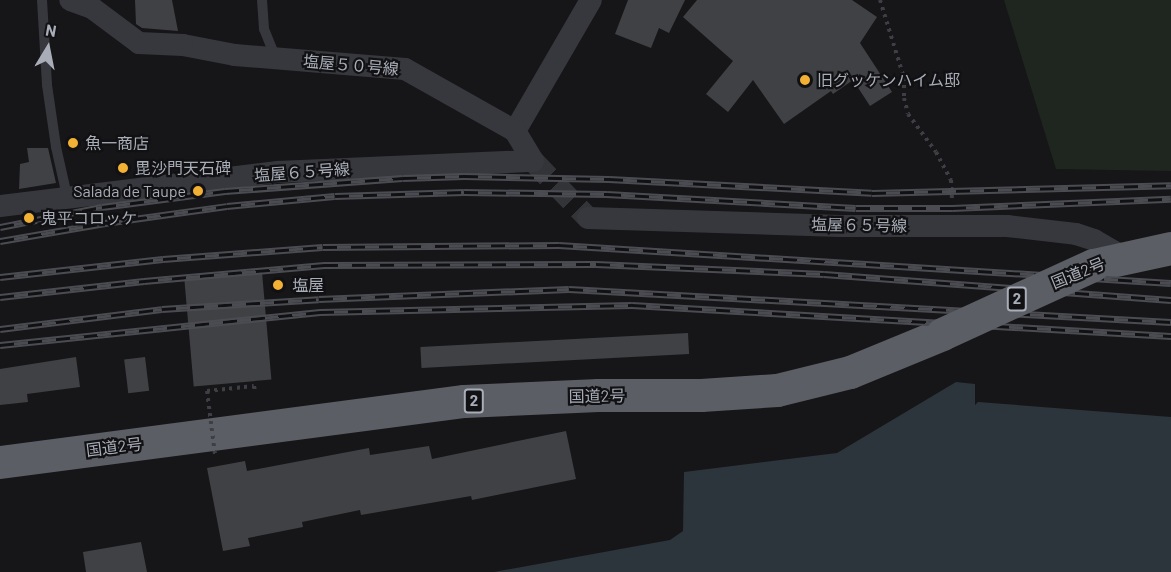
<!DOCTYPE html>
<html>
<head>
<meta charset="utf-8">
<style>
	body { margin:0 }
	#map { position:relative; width:1171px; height:572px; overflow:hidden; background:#161618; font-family:Barlow,"Noto Sans JP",sans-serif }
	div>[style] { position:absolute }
	.green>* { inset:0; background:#1e261f }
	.water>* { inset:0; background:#2c353c }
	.building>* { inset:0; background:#404145; transform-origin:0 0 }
	.minor-tunnel>* { height:22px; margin-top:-11px; transform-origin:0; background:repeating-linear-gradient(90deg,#333438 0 22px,transparent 0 33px) }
	.path>* { height:4px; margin-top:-2px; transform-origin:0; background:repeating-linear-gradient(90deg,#3d3f44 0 3px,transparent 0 7.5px) }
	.service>* { height:10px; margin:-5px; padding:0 5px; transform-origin:5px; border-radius:5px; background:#37383d }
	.minor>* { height:22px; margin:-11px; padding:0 11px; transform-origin:11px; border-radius:11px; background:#37383d }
	.trunk>* { height:33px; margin:-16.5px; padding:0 16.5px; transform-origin:16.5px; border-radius:16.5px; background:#5b5e65 }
	.rail>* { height:7px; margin-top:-3.5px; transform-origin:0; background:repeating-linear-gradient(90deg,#111113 0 14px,#4a4c52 0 28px); box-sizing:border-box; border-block:2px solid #4a4c52 }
	.path-bridge>* { height:4px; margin-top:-2px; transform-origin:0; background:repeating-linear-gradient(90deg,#3d3f44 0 3px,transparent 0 7.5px) }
	.trunk-bridge>* { height:33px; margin:-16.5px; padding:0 16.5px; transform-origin:16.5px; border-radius:16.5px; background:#5b5e65 }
	.dots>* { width:16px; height:16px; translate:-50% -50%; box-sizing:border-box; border:3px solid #111113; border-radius:50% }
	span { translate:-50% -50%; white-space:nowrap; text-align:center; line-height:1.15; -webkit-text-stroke:4.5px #111113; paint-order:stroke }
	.shield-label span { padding:2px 4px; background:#111113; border:2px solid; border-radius:4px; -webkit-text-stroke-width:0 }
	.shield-label { font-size:15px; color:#a8adb8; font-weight:700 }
	.street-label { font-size:16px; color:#a8adb8 }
	.poi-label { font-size:16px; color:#a8adb8 }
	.left { translate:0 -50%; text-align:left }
	.right { translate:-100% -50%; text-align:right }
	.north { position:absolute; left:18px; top:18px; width:60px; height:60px; -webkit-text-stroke:4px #111113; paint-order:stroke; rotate:10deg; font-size:16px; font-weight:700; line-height:24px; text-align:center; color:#a8adb8 }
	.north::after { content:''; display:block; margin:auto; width:21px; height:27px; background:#a8adb8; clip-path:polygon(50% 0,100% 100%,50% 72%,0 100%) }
</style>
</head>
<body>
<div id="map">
	<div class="green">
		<div style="clip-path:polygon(1004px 0,1171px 0,1171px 171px,1056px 169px)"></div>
	</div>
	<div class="water">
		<div style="clip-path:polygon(956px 382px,975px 384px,975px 405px,978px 402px,1171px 417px,1171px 572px,494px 572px,670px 540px,683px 531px,684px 472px,837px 453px)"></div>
	</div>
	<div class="building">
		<div style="clip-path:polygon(135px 0,172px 0,178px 31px,142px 28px,136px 24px)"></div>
		<div style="clip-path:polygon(628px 0,685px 0,669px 33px,659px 28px,651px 48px,615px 34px)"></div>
		<div style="clip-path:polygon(697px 0,852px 0,877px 17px,860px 43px,892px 92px,870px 106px,853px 80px,833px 94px,831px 91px,784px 124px,753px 80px,728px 112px,706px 94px,733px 61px,683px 17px)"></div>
		<div style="clip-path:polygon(27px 148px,48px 148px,56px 183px,19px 189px,20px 164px,29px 162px)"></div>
		<div style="left:262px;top:272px;width:108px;height:78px;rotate:85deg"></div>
		<div style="left:688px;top:333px;width:21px;height:268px;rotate:87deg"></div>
		<div style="clip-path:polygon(76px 357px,80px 387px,27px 394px,28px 402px,0 405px,0 369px)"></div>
		<div style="left:145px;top:357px;width:34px;height:21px;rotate:83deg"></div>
		<div style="clip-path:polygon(566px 431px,576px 479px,472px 500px,471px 496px,361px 515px,360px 510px,302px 522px,303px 527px,248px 538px,250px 546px,223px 551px,207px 468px,245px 461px,247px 471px,369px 448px,370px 455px,429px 446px,432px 459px)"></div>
		<div style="clip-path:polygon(141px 542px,147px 572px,86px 572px,83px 552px)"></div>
	</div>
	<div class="minor-tunnel">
		<div style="left:533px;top:161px;width:79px;rotate:46deg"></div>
	</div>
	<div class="path">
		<div style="left:880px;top:0;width:82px;rotate:72.9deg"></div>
		<div style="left:904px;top:78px;width:20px;rotate:90deg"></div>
		<div style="left:904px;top:98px;width:16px;rotate:76deg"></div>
		<div style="left:908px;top:114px;width:47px;rotate:53.6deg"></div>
		<div style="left:936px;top:152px;width:32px;rotate:62deg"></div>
		<div style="left:951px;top:180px;width:21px;rotate:87deg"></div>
		<div style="left:207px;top:391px;width:47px;rotate:-6.1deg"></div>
		<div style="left:254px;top:386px;width:5px;rotate:79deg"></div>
	</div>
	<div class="service">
		<div style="left:42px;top:0;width:85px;rotate:86.6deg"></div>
		<div style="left:47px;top:85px;width:63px;rotate:81.7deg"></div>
		<div style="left:56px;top:147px;width:50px;rotate:77.3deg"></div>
		<div style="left:262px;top:0;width:29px;rotate:86deg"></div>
		<div style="left:264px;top:29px;width:32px;rotate:68deg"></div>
	</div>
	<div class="minor">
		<div style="left:515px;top:131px;width:151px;rotate:-59.9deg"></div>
		<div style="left:0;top:206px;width:280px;rotate:-7deg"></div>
		<div style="left:278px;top:172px;width:255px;rotate:-2.5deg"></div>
		<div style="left:533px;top:161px;width:35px;rotate:-121deg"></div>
		<div style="left:515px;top:131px;width:126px;rotate:-150.6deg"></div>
		<div style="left:405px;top:69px;width:171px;rotate:-175.3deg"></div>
		<div style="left:235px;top:55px;width:53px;rotate:-169.1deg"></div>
		<div style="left:183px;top:45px;width:44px;rotate:-177.4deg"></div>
		<div style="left:139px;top:43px;width:59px;rotate:-143.3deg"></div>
		<div style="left:92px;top:8px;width:23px;rotate:-160deg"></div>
		<div style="left:588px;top:218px;width:252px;rotate:1.8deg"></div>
		<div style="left:840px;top:226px;width:167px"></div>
		<div style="left:1007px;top:226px;width:69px;rotate:6.6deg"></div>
		<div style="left:1076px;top:234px;width:19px;rotate:18deg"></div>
		<div style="left:1094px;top:240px;width:34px;rotate:30deg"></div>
	</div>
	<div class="trunk">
		<div style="left:1093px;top:265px;width:80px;rotate:-12.3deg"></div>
		<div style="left:0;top:462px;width:468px;rotate:-7.5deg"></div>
		<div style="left:464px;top:401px;width:134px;rotate:-2.6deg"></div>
		<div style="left:598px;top:395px;width:103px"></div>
		<div style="left:701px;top:395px;width:76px;rotate:-3.8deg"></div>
		<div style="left:777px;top:390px;width:75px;rotate:-13.9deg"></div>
		<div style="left:850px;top:372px;width:100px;rotate:-22.4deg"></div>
	</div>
	<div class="rail">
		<div style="left:0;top:227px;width:104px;rotate:-11.1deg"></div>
		<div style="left:102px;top:207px;width:124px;rotate:-7.4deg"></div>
		<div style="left:225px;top:191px;width:178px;rotate:-4.2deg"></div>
		<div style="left:403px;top:178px;width:61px;rotate:-1.9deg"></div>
		<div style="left:464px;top:176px;width:145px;rotate:1.2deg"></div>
		<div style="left:609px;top:179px;width:263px;rotate:3deg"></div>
		<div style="left:872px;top:193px;width:299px;rotate:-1.5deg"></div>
		<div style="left:0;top:241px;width:107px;rotate:-9.7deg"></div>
		<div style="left:105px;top:223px;width:123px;rotate:-7.9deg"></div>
		<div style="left:227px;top:206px;width:108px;rotate:-5.3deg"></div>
		<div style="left:335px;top:196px;width:129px;rotate:-1.8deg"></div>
		<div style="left:464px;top:192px;width:143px;rotate:0.8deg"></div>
		<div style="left:607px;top:194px;width:249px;rotate:3.2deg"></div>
		<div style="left:856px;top:208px;width:96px"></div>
		<div style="left:952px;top:208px;width:219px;rotate:-2.4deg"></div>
		<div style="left:0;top:277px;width:164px;rotate:-6.3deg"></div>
		<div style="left:163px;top:259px;width:160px;rotate:-4.3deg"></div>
		<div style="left:323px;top:247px;width:236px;rotate:-0.5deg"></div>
		<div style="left:559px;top:245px;width:613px;rotate:3.55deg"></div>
		<div style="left:0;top:297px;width:145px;rotate:-6.3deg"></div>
		<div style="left:144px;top:281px;width:181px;rotate:-5.1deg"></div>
		<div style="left:324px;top:265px;width:272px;rotate:-0.2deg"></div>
		<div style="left:596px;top:264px;width:228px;rotate:2.5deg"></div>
		<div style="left:824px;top:274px;width:348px;rotate:4.3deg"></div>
		<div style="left:0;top:329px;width:163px;rotate:-7deg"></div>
		<div style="left:162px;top:309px;width:157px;rotate:-3.6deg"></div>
		<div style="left:319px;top:299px;width:250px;rotate:-2.3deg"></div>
		<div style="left:569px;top:289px;width:603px;rotate:3.14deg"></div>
		<div style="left:0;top:345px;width:322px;rotate:-5.9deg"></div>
		<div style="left:320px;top:312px;width:312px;rotate:-1.3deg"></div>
		<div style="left:632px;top:305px;width:540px;rotate:3.29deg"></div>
	</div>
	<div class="path-bridge">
		<div style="left:207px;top:391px;width:64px;rotate:82.8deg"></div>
	</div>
	<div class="trunk-bridge">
		<div style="left:942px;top:334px;width:166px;rotate:-24.6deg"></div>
	</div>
	<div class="dots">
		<div style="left:805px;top:80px;background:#f2b134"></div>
		<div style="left:73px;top:143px;background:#f2b134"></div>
		<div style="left:123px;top:168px;background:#f2b134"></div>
		<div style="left:198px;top:191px;background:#f2b134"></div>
		<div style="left:29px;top:218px;background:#f2b134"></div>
		<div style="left:278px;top:285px;background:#f2b134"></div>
	</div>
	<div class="shield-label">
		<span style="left:1017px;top:299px">2</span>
		<span style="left:474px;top:401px">2</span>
	</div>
	<div class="street-label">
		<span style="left:351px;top:65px;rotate:5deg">塩屋５０号線</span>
		<span style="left:302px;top:172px;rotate:-4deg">塩屋６５号線</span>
		<span style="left:859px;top:225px;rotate:1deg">塩屋６５号線</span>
		<span style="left:1078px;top:273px;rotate:-22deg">国道2号</span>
		<span style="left:597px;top:396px;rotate:-1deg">国道2号</span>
		<span style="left:114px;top:447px;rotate:-7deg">国道2号</span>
	</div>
	<div class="poi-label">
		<span class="left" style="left:817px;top:80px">旧グッケンハイム邸</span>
		<span class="left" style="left:85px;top:143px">魚一商店</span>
		<span class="left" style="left:135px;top:168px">毘沙門天石碑</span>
		<span class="right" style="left:186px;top:191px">Salada de Taupe</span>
		<span class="left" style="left:41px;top:218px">鬼平コロッケ</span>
		<span class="left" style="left:292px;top:285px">塩屋</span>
	</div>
	<div class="north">N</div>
</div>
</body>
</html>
